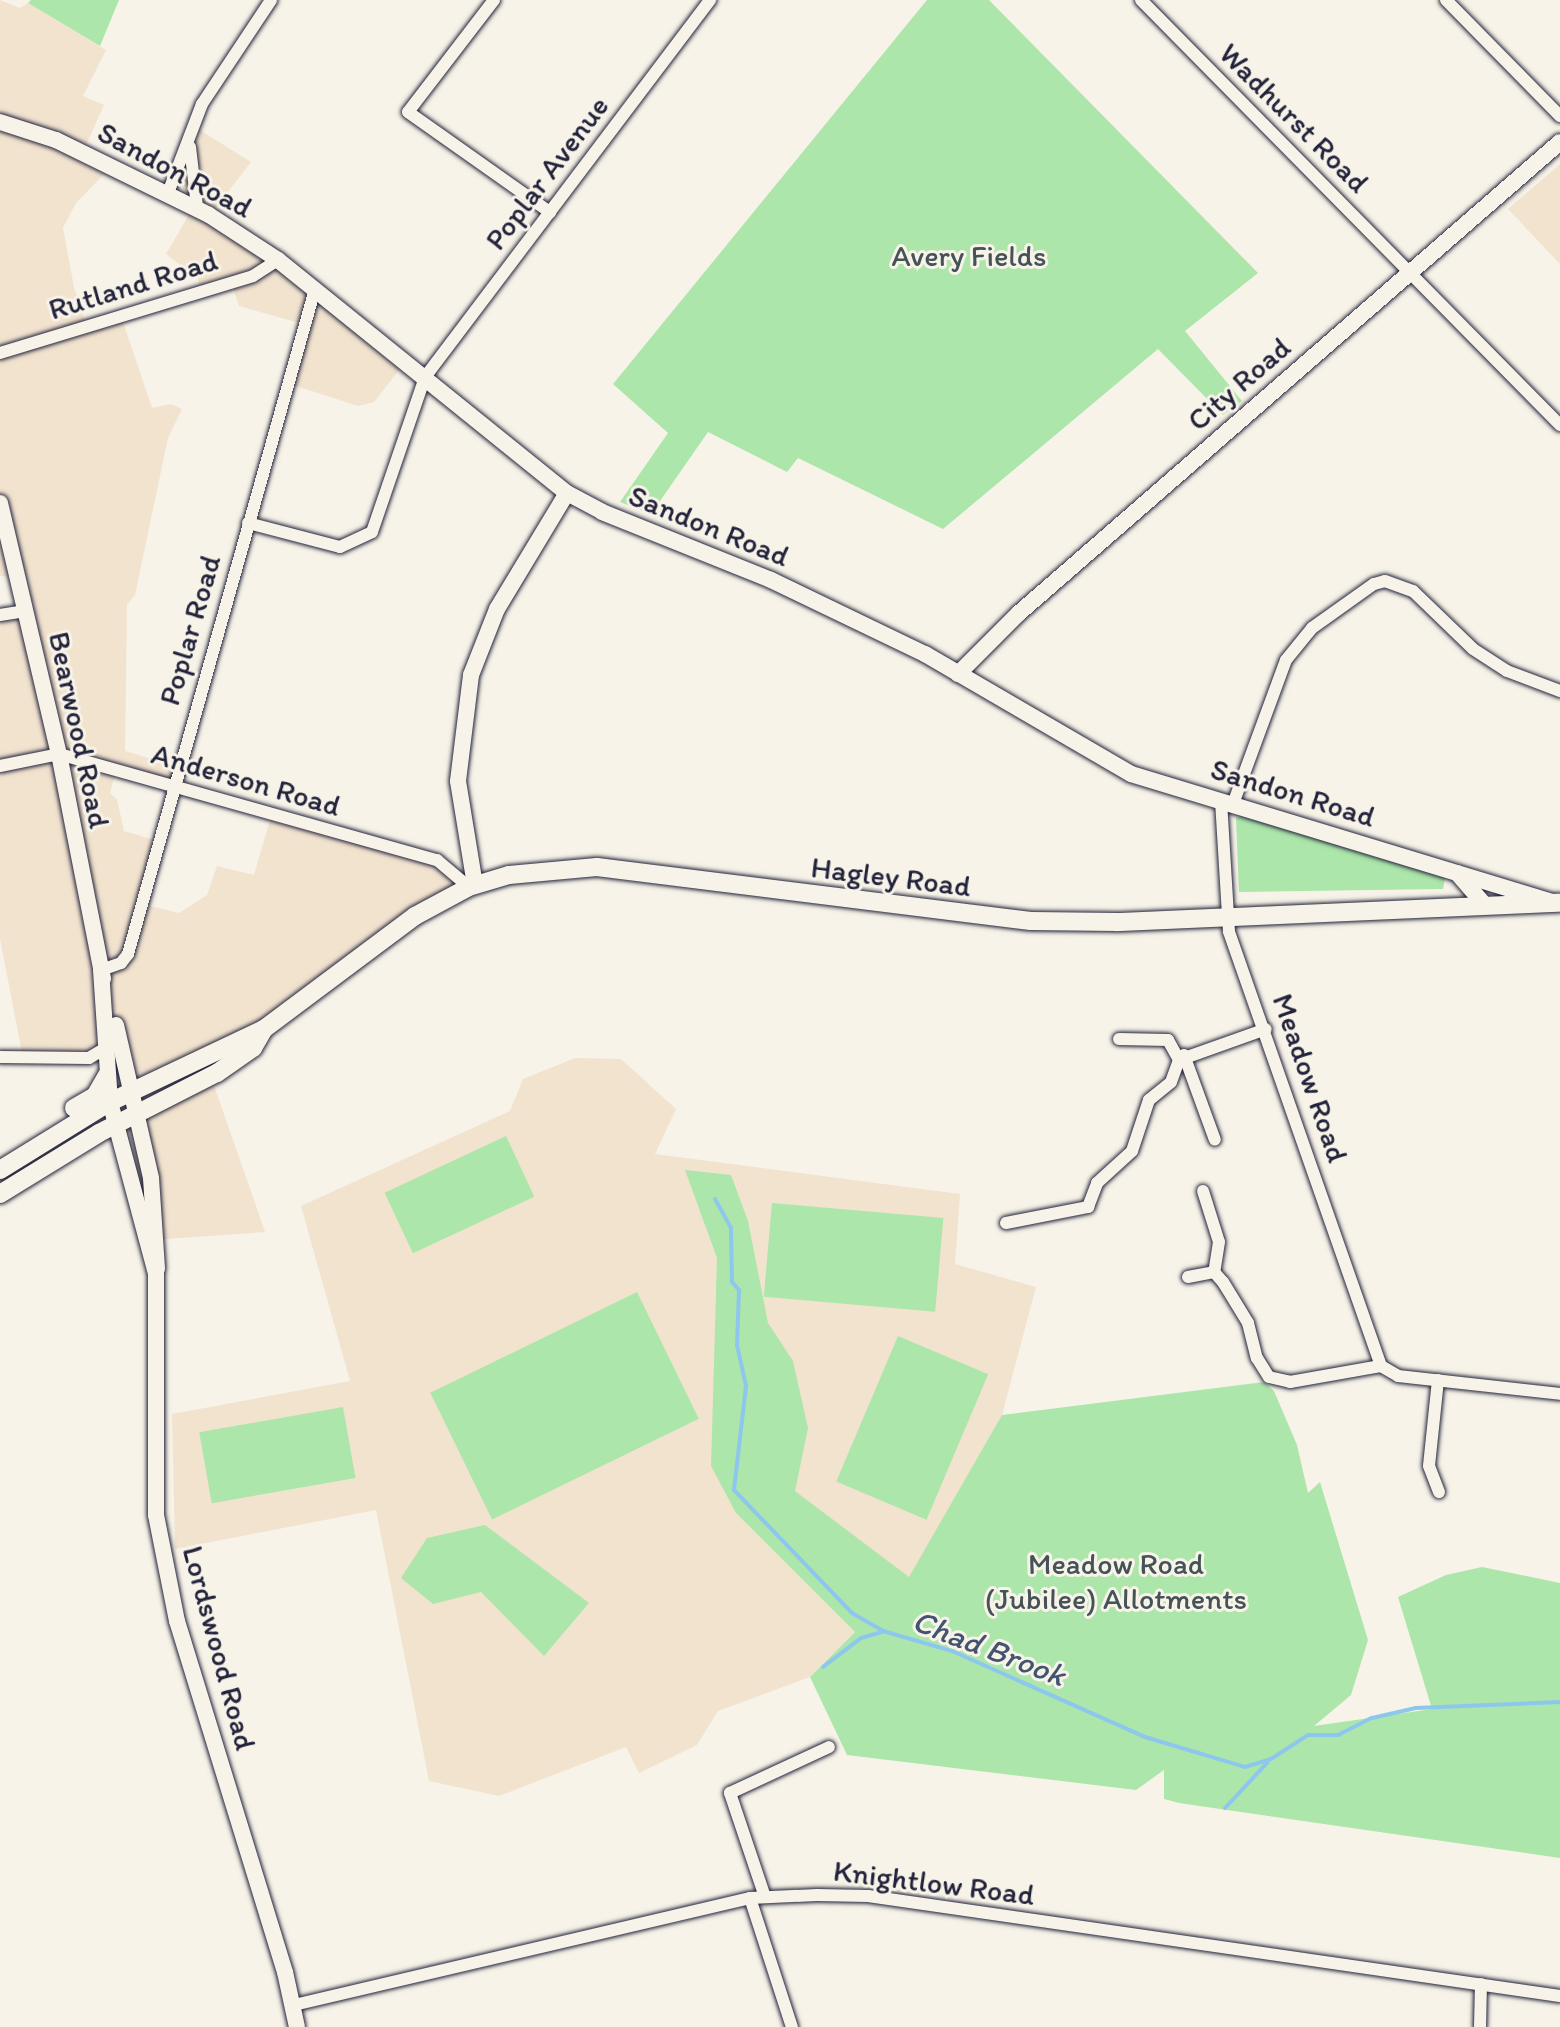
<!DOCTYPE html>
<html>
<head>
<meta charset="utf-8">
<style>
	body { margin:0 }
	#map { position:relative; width:1560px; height:2027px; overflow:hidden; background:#f7f3e8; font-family:Itim,sans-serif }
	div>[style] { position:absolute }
	.built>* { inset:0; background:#f2e3cf }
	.green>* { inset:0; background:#ace6aa; transform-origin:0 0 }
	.stream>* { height:4px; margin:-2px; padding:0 2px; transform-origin:2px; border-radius:2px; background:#8ec7ed }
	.roads { filter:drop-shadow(0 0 2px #22223b) drop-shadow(0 0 2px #22223b) }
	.minor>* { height:12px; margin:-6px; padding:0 6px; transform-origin:6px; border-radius:6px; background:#f7f3e8 }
	.major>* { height:16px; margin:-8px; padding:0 8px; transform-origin:8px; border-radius:8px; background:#f7f3e8 }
	.highway>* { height:18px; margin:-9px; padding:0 9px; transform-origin:9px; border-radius:9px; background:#f7f3e8 }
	span { translate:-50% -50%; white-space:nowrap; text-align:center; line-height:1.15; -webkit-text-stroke:6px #f7f3e8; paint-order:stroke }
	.street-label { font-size:30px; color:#22223b }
	.park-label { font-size:30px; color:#445357 }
	.water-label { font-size:32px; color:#425470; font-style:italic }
</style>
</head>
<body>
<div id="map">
	<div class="built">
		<div style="clip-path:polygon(0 0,20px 8px,28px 3px,106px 50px,83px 96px,104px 105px,83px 152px,112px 166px,76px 203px,63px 228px,74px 287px,87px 327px,121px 316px,152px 408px,171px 404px,182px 409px,168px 438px,135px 595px,127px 605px,125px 751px,179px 767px,174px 786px,116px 770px,110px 793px,117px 799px,124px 831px,158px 841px,142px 904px,179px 913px,207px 895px,217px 866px,254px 875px,272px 813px,437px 861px,469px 887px,208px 1068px,265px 1232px,152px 1240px,112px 1049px,23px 1058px,0 939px,0 615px,23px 611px,16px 577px,0 576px)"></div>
		<div style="clip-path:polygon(195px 127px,251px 162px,210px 215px,406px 361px,374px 402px,358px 406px,287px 383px,303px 324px,239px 306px,231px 283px,202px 292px,198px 279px,166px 254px,194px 206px,181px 199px)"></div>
		<div style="clip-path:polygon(1560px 164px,1560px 264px,1508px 209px)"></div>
		<div style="clip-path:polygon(575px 1058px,621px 1059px,676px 1109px,655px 1154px,960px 1194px,955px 1264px,1036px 1287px,1002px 1415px,949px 1514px,909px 1577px,810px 1677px,718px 1711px,697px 1745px,639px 1773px,626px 1747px,499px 1796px,429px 1781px,376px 1510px,175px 1549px,172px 1414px,350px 1381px,301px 1206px,510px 1111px,523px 1079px)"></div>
	</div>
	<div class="green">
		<div style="clip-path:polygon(31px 0,119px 0,100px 46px,28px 3px)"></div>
		<div style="clip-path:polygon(927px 0,989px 0,1258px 273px,1185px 331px,1242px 401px,1223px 415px,1158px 349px,943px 529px,798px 458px,787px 472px,708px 432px,651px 514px,620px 502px,668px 433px,613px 384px)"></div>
		<div style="clip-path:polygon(1242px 816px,1445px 878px,1443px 889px,1239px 892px,1236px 818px)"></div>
		<div style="left:506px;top:1136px;width:67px;height:134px;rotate:65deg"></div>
		<div style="clip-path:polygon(685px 1170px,731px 1175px,748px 1221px,768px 1323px,793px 1361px,808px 1428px,795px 1491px,909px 1577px,1002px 1415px,1264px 1382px,1274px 1391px,1297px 1445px,1308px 1493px,1320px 1482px,1368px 1640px,1351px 1695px,1314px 1726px,1432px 1709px,1398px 1597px,1446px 1575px,1482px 1567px,1560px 1583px,1560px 1858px,1179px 1803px,1164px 1799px,1164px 1770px,1136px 1790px,847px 1755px,810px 1677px,855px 1632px,736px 1513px,711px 1466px,717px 1258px)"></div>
		<div style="left:772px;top:1203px;width:172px;height:94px;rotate:5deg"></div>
		<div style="left:637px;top:1292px;width:141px;height:230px;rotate:64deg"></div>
		<div style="left:898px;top:1336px;width:98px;height:158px;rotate:23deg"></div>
		<div style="left:343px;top:1407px;width:72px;height:146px;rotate:80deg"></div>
		<div style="clip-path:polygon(485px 1525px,589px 1603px,544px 1656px,481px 1592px,433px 1604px,401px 1578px,427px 1538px)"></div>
	</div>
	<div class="stream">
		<div style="left:715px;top:1199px;width:33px;rotate:61deg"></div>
		<div style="left:731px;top:1228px;width:54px;rotate:88.9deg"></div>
		<div style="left:732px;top:1282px;width:11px;rotate:49deg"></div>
		<div style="left:739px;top:1290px;width:55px;rotate:92.1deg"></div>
		<div style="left:737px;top:1345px;width:42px;rotate:77.6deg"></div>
		<div style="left:746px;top:1386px;width:105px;rotate:96.6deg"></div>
		<div style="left:734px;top:1490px;width:170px;rotate:46.2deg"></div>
		<div style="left:852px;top:1613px;width:36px;rotate:30deg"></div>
		<div style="left:883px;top:1631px;width:72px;rotate:16.2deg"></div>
		<div style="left:952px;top:1651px;width:211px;rotate:24deg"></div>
		<div style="left:1145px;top:1737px;width:104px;rotate:16.7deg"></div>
		<div style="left:1245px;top:1767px;width:27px;rotate:-17deg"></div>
		<div style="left:1271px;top:1759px;width:44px;rotate:-33deg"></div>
		<div style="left:1308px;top:1735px;width:30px"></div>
		<div style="left:1338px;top:1735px;width:38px;rotate:-27deg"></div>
		<div style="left:1372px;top:1718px;width:45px;rotate:-12.8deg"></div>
		<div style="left:1416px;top:1708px;width:144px;rotate:-2.4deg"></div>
		<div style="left:823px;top:1667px;width:48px;rotate:-37.3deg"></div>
		<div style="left:861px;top:1638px;width:22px;rotate:-16deg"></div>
		<div style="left:1225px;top:1808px;width:62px;rotate:-47deg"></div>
	</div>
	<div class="roads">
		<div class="minor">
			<div style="left:494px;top:0;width:141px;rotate:127.5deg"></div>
			<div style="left:408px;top:112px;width:174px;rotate:35.2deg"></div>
			<div style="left:1141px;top:0;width:597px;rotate:45.41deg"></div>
			<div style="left:1446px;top:0;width:163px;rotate:45.5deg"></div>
			<div style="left:190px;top:147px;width:60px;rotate:83.3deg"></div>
			<div style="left:168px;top:193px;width:95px;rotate:-69.1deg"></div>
			<div style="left:202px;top:104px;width:125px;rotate:-56.4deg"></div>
			<div style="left:0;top:353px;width:264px;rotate:-16.9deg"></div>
			<div style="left:253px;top:276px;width:30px;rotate:-33deg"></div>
			<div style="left:248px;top:523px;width:95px;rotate:14.6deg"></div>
			<div style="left:340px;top:547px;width:35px;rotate:-25deg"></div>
			<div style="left:372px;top:532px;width:164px;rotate:-71.1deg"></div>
			<div style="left:425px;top:377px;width:473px;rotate:-52.9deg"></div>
			<div style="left:0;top:615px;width:24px;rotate:-9deg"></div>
			<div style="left:0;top:766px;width:60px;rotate:-11.5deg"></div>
			<div style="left:59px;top:754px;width:393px;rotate:15.7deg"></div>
			<div style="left:437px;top:860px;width:42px;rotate:40.2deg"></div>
			<div style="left:1221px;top:801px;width:131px;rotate:86.5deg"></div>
			<div style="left:1229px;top:932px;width:460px;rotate:70.7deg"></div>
			<div style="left:1233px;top:804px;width:153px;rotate:-69.8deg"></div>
			<div style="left:1286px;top:660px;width:41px;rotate:-50.9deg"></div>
			<div style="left:1312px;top:628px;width:76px;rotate:-35.4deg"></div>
			<div style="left:1374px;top:584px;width:11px;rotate:-15deg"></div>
			<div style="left:1385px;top:581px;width:30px;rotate:20deg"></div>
			<div style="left:1413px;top:591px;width:83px;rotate:44deg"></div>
			<div style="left:1473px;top:649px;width:40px;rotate:32.9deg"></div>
			<div style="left:1507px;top:671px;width:57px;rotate:20.7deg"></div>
			<div style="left:101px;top:970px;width:21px;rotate:-19deg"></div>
			<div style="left:121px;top:963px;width:11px;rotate:-52deg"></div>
			<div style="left:128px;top:954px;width:691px;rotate:-74.29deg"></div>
			<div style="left:1119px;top:1039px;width:49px;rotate:1.2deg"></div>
			<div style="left:1168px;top:1040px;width:23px;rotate:61deg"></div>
			<div style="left:1184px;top:1055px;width:90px;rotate:70deg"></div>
			<div style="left:0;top:1057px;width:89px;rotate:0.6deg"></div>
			<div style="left:89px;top:1058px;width:21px;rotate:-31deg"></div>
			<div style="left:1203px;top:1191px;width:53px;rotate:72.6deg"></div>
			<div style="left:1219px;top:1242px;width:30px;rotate:99deg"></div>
			<div style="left:1006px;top:1223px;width:84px;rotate:-11deg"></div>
			<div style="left:1088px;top:1207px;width:26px;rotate:-69deg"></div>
			<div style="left:1097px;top:1183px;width:47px;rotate:-42.4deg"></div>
			<div style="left:1132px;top:1151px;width:54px;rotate:-71.6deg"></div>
			<div style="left:1149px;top:1100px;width:28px;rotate:-39deg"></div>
			<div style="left:1171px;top:1082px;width:23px;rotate:-70deg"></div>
			<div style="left:1179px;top:1060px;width:92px;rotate:-19.6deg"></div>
			<div style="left:1188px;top:1277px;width:26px;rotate:-11deg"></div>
			<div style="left:1214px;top:1272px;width:13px;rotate:48deg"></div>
			<div style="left:1223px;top:1282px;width:48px;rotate:58.6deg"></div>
			<div style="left:1248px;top:1323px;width:36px;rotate:76deg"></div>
			<div style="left:1257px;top:1358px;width:22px;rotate:58deg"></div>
			<div style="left:1269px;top:1377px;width:22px;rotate:13deg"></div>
			<div style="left:1290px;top:1382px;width:92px;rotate:-10deg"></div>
			<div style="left:1381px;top:1366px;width:20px;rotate:30deg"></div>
			<div style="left:1398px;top:1376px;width:163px;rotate:6.3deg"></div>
			<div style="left:1438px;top:1380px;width:86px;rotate:96deg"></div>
			<div style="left:1429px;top:1466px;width:28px;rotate:69deg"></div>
			<div style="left:765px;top:1897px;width:110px;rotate:-108.6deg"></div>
			<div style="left:730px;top:1793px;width:109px;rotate:-24.9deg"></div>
			<div style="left:750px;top:1898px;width:136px;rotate:72deg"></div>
			<div style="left:294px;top:2005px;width:468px;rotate:-13.2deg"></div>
			<div style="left:750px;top:1898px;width:67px;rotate:-2.6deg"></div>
			<div style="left:817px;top:1895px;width:51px;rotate:1.1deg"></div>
			<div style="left:868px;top:1896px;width:699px;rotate:8.22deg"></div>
			<div style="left:1480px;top:2027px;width:43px;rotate:-88.7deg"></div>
		</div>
		<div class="major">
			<div style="left:0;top:122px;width:59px;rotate:17.8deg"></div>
			<div style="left:56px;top:140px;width:170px;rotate:26.1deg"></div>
			<div style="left:209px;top:215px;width:82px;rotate:33.1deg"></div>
			<div style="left:278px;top:260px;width:371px;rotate:38.9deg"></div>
			<div style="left:567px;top:493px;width:40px;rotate:28deg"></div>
			<div style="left:602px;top:512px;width:182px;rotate:21.9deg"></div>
			<div style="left:771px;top:580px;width:171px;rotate:25.7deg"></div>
			<div style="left:925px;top:654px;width:238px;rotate:30.2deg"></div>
			<div style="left:1131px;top:774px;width:440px;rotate:16.9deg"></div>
			<div style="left:0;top:503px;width:258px;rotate:76.8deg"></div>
			<div style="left:59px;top:754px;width:229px;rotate:78.9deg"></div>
			<div style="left:958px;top:674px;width:86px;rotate:-45deg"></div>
			<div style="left:1019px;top:613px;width:717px;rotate:-41.04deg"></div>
			<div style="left:1457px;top:873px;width:41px;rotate:48.9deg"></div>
			<div style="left:475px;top:885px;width:105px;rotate:-99.3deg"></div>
			<div style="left:458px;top:781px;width:107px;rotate:-83deg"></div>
			<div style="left:471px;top:675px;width:71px;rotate:-68.5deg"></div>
			<div style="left:497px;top:609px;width:135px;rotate:-58.9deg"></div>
			<div style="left:101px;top:970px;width:132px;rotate:86.1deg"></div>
			<div style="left:110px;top:1102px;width:178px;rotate:75deg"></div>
			<div style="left:156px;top:1274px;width:241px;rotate:90deg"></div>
			<div style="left:156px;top:1515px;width:108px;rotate:78.8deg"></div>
			<div style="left:177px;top:1621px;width:367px;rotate:72.9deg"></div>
			<div style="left:285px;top:1972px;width:56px;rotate:77.7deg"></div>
			<div style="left:116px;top:1025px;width:157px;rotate:77.1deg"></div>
			<div style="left:151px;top:1178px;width:91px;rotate:86.2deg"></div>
		</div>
		<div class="highway">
			<div style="left:74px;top:1108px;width:24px;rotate:-30deg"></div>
			<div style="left:95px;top:1096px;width:24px;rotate:-60deg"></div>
			<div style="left:0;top:1170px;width:129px;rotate:-31.7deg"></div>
			<div style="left:110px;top:1102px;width:170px;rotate:-25.4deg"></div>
			<div style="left:264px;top:1029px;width:189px;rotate:-36.8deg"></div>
			<div style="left:415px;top:916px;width:61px;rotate:-28.2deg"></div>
			<div style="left:469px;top:887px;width:42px;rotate:-16.7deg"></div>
			<div style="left:509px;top:875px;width:88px;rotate:-5.2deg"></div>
			<div style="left:597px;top:867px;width:437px;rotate:7.1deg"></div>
			<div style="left:1031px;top:921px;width:87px;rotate:0.7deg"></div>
			<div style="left:1118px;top:922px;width:442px;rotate:-2.5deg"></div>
			<div style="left:0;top:1194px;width:116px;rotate:-31.6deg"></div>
			<div style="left:99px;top:1133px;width:132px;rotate:-27deg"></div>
			<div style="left:217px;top:1073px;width:44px;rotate:-34.8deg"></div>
			<div style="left:253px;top:1048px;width:22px;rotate:-60deg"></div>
		</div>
	</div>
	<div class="street-label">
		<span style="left:1294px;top:118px;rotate:45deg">Wadhurst Road</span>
		<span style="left:175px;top:170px;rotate:28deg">Sandon Road</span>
		<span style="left:547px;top:173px;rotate:-53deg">Poplar Avenue</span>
		<span style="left:133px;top:285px;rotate:-17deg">Rutland Road</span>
		<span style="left:1239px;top:384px;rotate:-41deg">City Road</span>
		<span style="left:709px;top:526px;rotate:22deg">Sandon Road</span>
		<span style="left:190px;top:630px;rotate:-74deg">Poplar Road</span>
		<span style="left:79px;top:730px;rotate:78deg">Bearwood Road</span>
		<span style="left:246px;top:780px;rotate:16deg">Anderson Road</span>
		<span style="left:1293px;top:793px;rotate:17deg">Sandon Road</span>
		<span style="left:891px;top:877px;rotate:7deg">Hagley Road</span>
		<span style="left:1310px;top:1078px;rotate:71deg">Meadow Road</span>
		<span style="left:219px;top:1648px;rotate:75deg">Lordswood Road</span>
		<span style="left:934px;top:1883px;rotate:7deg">Knightlow Road</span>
	</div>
	<div class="park-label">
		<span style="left:969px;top:256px">Avery Fields</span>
		<span style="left:1116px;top:1581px">Meadow Road<br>(Jubilee) Allotments</span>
	</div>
	<div class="water-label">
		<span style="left:989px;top:1648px;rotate:21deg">Chad Brook</span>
	</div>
</div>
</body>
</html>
